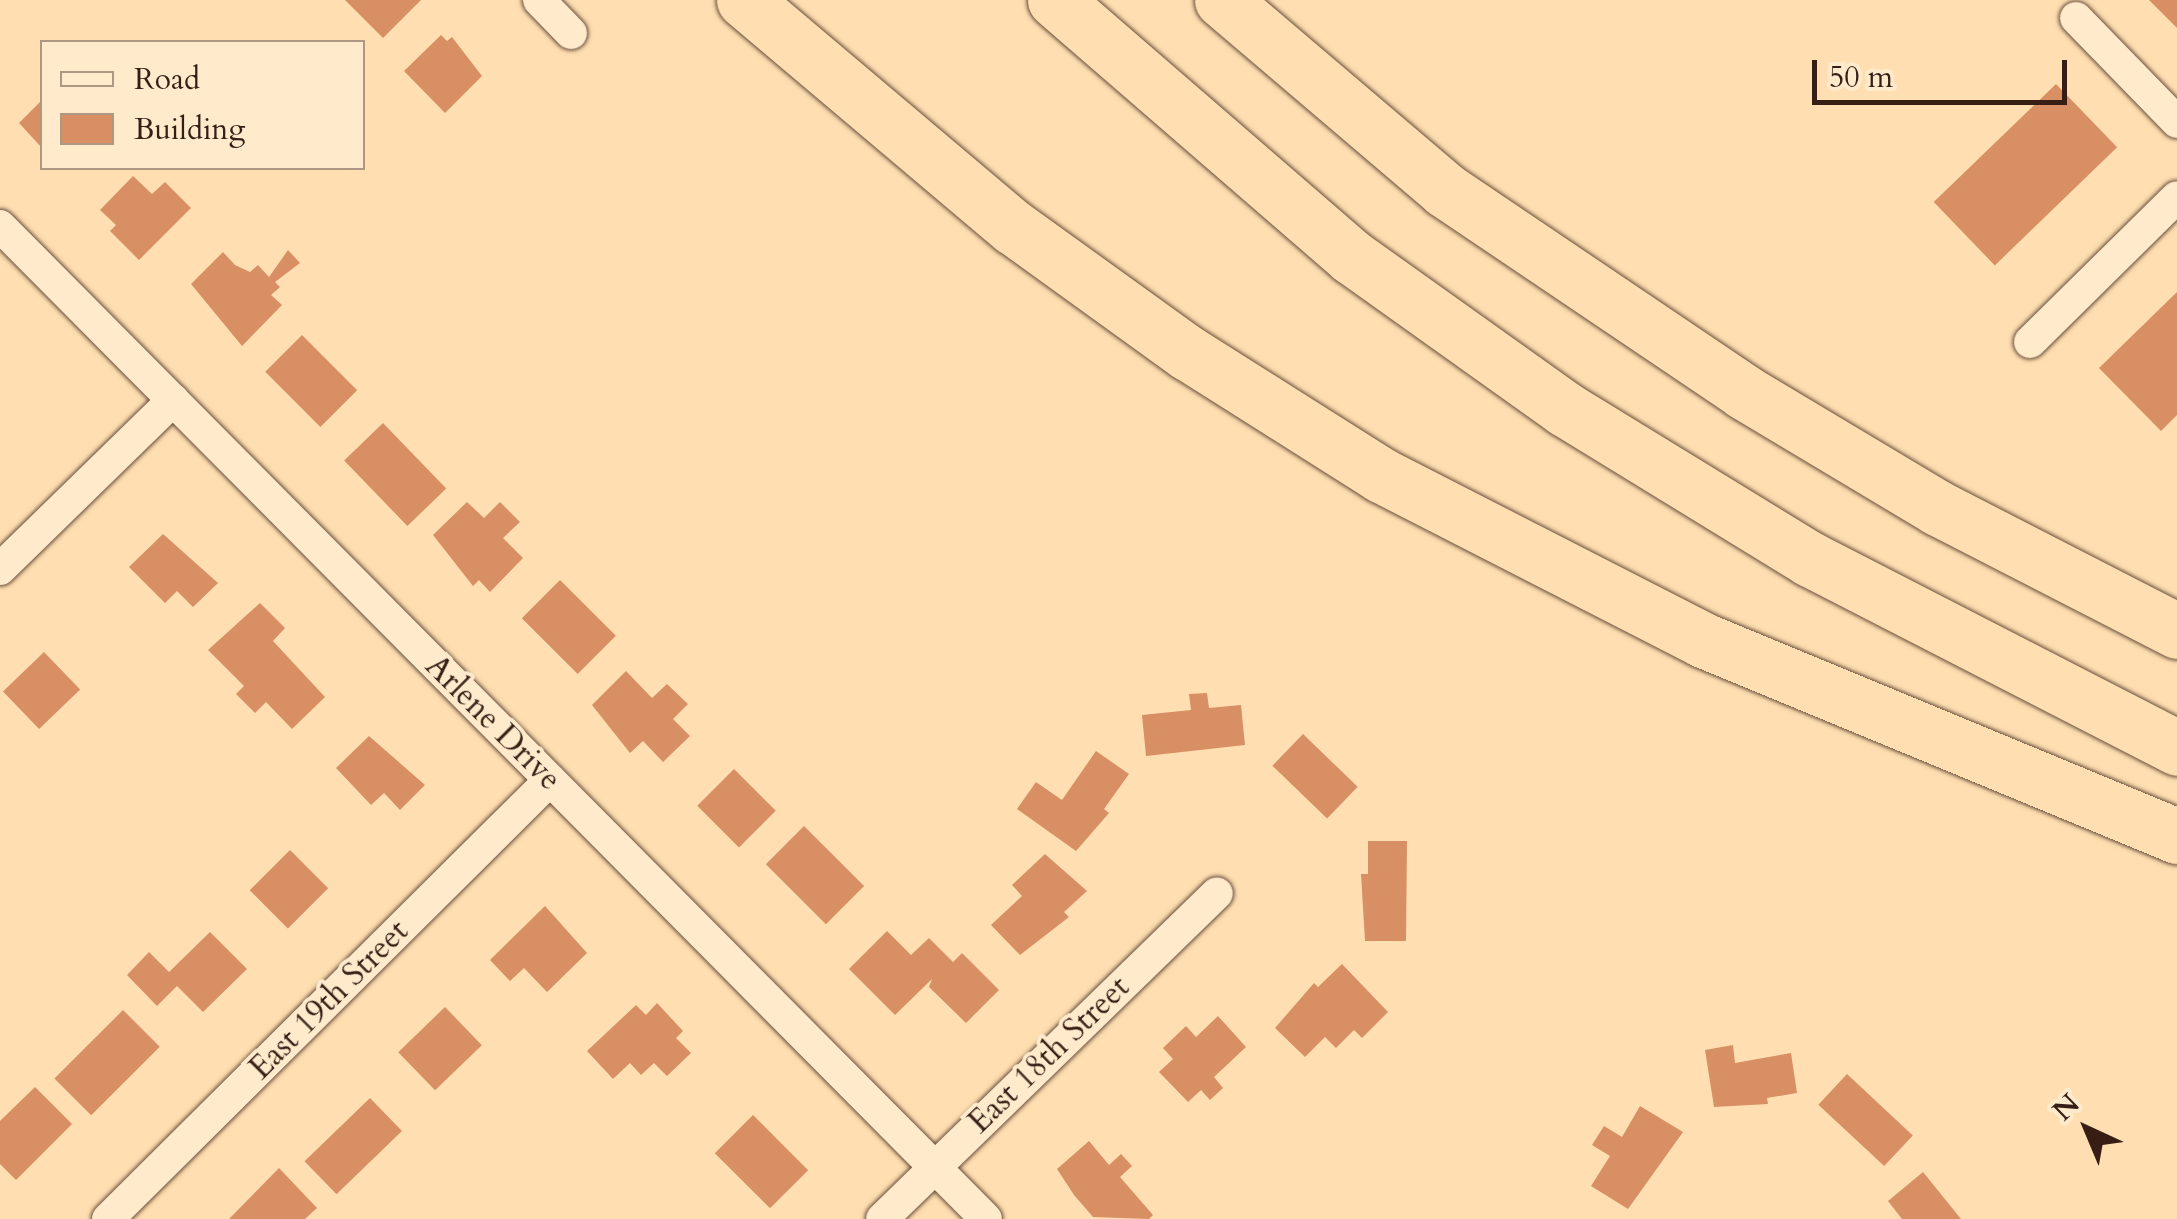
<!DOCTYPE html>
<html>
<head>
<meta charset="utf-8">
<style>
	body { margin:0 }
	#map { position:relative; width:2177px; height:1219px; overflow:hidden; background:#ffdfb1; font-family:Cardo,serif }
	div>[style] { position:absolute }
	.building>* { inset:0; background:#d88f63; transform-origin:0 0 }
	.roads { filter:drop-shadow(0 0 2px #684e3c) drop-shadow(0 0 2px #684e3c) }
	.minor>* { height:32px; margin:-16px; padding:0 16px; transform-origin:16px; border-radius:16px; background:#ffeacc }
	.motorway>* { height:55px; margin:-27.5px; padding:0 27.5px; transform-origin:27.5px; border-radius:27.5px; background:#ffdfb1 }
	span { translate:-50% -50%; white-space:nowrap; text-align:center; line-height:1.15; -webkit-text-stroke:8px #ffeacc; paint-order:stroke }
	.street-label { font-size:32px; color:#361e15 }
	.legend { position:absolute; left:40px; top:40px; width:325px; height:130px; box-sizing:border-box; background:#ffeacc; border:2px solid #af9883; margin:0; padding:12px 18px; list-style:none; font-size:30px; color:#361e15 }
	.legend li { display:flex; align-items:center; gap:20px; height:50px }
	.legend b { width:50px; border:2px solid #af9883 }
	.north { position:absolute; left:2037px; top:1079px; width:100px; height:100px; -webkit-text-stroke:8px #ffeacc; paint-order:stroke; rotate:316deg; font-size:28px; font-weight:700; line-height:40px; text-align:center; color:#361e15 }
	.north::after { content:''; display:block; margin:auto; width:35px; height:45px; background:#361e15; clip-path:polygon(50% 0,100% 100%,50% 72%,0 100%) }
	.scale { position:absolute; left:1812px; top:60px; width:255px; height:45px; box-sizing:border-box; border:5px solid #361e15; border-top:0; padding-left:12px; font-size:30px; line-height:35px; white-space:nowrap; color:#361e15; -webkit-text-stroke:8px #ffeacc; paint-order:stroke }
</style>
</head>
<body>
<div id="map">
	<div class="building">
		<div style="clip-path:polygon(345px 0,421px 0,383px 38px)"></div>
		<div style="clip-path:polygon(2149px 0,2177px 0,2177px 28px)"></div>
		<div style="clip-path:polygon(441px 35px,447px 41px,452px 37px,482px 76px,445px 113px,404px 71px)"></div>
		<div style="left:2056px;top:84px;width:88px;height:170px;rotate:46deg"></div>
		<div style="clip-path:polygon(42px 100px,42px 148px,19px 123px)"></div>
		<div style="clip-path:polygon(133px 176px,152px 194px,165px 182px,191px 208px,139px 260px,110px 231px,116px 225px,100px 210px)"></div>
		<div style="clip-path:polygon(288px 250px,300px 263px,275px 282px,280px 287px,271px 295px,282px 305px,242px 346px,191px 284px,223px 252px,235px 265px,250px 272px,258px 265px,269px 277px)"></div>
		<div style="clip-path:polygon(2177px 292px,2177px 415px,2161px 431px,2099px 368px)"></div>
		<div style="left:302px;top:335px;width:78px;height:52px;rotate:45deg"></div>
		<div style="left:383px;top:423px;width:91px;height:54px;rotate:46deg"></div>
		<div style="clip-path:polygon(467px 502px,484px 518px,500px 502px,520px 522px,503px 538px,523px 558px,490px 592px,479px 580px,473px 586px,433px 535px)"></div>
		<div style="clip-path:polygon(163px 534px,218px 583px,193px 607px,177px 591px,165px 603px,129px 567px)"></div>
		<div style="left:560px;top:580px;width:79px;height:54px;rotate:45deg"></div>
		<div style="clip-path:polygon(260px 603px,285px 628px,273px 641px,325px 697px,292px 729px,266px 702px,255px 713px,236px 694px,244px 686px,208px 650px)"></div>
		<div style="left:44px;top:652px;width:52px;height:57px;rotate:46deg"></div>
		<div style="clip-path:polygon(626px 671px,652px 698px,667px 684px,688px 704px,673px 719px,690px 736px,663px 762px,643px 741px,630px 753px,592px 705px)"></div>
		<div style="clip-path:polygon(1207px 693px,1209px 708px,1241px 705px,1245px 745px,1146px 756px,1142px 715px,1191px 710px,1189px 694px)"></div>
		<div style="left:1303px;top:734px;width:76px;height:44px;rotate:44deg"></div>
		<div style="clip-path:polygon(369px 736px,425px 785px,400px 810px,384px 793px,371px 805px,336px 768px)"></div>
		<div style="clip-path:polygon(1096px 751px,1129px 774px,1104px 809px,1109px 813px,1076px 851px,1017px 809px,1036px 782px,1062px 800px)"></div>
		<div style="left:734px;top:769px;width:59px;height:52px;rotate:45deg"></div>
		<div style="left:804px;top:826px;width:85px;height:54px;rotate:45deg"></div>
		<div style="clip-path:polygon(1368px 841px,1407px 841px,1406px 941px,1365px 941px,1361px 874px,1368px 874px)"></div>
		<div style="left:290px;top:850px;width:54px;height:57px;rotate:45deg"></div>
		<div style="clip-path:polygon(1045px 854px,1087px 891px,1064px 912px,1069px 917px,1020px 955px,991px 925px,1022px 896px,1012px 885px)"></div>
		<div style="clip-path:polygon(545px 906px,587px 953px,547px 992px,524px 968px,510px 981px,490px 960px)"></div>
		<div style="clip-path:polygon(887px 931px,911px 955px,929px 938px,953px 962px,962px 953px,999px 990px,966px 1023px,929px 987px,932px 979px,895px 1015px,849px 969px)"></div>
		<div style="clip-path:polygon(210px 932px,247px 969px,203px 1012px,177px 986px,157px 1006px,127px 975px,149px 952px,169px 972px)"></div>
		<div style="clip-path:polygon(1342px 964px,1388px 1012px,1362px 1038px,1354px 1030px,1336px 1048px,1325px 1037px,1305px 1057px,1275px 1028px,1314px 983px,1318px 987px)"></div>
		<div style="clip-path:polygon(657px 1003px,683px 1031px,676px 1038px,691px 1053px,667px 1076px,654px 1063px,641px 1075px,630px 1063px,613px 1079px,587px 1051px,636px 1005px,646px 1015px)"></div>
		<div style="left:445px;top:1007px;width:53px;height:65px;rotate:46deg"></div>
		<div style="left:123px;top:1010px;width:52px;height:97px;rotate:45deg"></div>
		<div style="clip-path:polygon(1218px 1016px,1246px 1047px,1214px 1077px,1223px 1088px,1210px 1100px,1201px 1090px,1188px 1102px,1159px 1072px,1173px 1059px,1163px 1048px,1186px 1026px,1196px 1037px)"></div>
		<div style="clip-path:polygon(1733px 1045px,1735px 1063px,1791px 1053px,1797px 1093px,1767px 1098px,1768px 1104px,1714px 1107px,1705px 1050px)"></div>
		<div style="left:1847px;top:1074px;width:90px;height:42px;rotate:43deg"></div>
		<div style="clip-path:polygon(35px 1087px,72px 1124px,16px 1180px,0 1164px,0 1121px)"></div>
		<div style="left:370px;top:1098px;width:46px;height:91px;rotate:46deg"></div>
		<div style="clip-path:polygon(1640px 1106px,1683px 1132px,1628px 1209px,1591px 1186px,1610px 1156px,1592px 1145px,1604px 1126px,1622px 1137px)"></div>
		<div style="left:753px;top:1115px;width:78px;height:54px;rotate:45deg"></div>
		<div style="clip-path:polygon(1089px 1141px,1109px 1165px,1121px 1154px,1132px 1166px,1120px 1177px,1153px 1215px,1149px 1219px,1093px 1217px,1074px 1195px,1057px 1169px)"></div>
		<div style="clip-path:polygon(279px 1168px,317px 1208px,305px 1219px,229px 1219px)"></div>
		<div style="clip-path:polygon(1923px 1172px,1961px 1219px,1902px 1219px,1888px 1201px)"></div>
	</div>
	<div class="roads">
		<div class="minor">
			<div style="left:539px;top:0;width:46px;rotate:45.9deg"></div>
			<div style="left:2076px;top:18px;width:145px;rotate:45.8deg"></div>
			<div style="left:0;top:226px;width:1399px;rotate:45.2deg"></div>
			<div style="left:2030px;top:342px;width:206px;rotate:-44.6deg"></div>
			<div style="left:0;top:569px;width:242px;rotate:-44.3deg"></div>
			<div style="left:108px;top:1219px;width:623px;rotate:-44.8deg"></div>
			<div style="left:882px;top:1219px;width:467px;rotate:-44.2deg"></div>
		</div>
		<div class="motorway">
			<div style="left:744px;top:0;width:352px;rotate:40.2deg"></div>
			<div style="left:1013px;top:227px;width:216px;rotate:35.8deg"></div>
			<div style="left:1188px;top:353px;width:228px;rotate:32.3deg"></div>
			<div style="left:1381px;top:475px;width:362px;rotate:27.1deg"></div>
			<div style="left:1703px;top:640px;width:513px;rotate:22.47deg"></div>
			<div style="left:1055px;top:0;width:393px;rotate:40.9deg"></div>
			<div style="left:1352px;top:257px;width:262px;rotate:35.5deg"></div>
			<div style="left:1565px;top:409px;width:287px;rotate:31.5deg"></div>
			<div style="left:1810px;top:559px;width:413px;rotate:27.2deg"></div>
			<div style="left:1222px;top:0;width:293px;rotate:40.4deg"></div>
			<div style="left:1445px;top:190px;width:361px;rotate:34deg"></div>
			<div style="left:1744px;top:392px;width:226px;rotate:30.9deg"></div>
			<div style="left:1938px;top:508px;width:269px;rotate:27.2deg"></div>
		</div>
	</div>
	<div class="street-label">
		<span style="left:493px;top:723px;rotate:45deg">Arlene Drive</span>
		<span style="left:329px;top:1000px;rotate:-45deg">East 19th Street</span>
		<span style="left:1049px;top:1055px;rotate:-44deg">East 18th Street</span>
	</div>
	<ul class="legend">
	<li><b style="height:12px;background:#ffeacc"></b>Road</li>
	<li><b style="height:28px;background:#d88f63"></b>Building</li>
	</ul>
	<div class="north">N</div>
	<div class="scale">50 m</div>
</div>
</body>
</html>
